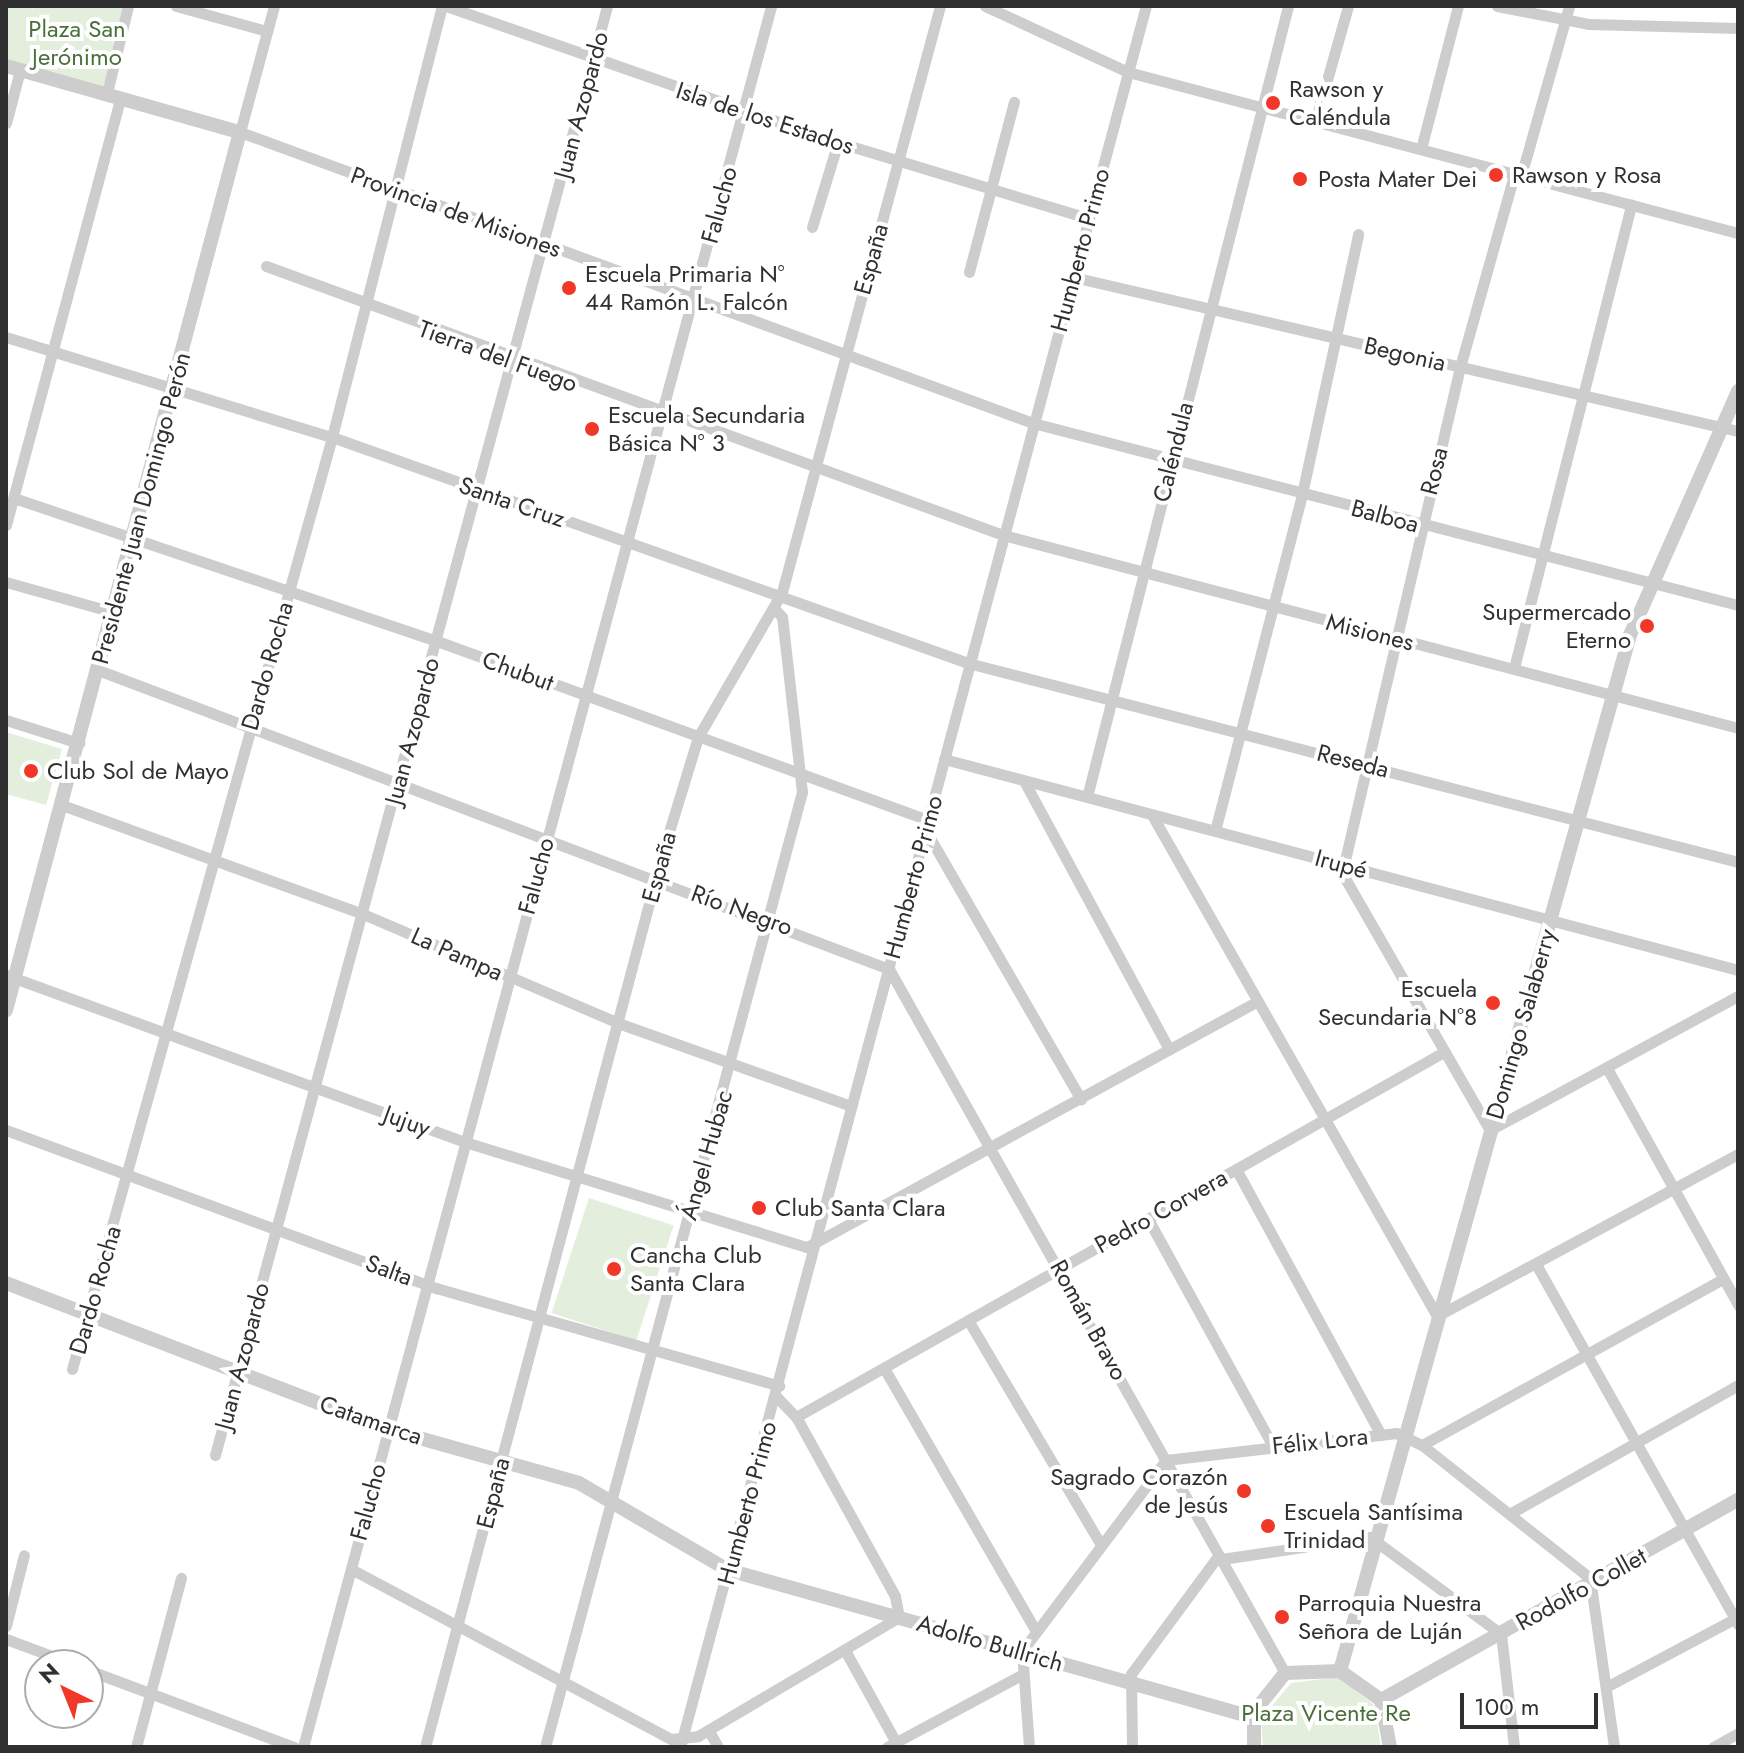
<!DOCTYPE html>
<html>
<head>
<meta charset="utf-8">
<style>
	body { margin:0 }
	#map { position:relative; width:1744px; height:1753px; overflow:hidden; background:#fff; font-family:Jost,sans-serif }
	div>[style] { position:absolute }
	.green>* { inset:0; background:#e3eedd; transform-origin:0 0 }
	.minor>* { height:11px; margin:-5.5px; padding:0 5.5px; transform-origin:5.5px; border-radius:5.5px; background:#cdcdcd }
	.tertiary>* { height:14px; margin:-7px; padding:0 7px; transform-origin:7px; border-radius:7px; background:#cdcdcd }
	.dots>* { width:22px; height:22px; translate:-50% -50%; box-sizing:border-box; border:4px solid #fff; border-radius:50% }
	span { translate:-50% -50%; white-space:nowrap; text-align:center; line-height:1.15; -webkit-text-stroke:8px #fff; paint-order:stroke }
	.park-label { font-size:24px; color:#4a6f3a }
	.poi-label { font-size:24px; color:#303030 }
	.left { translate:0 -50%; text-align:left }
	.right { translate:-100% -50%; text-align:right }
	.street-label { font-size:24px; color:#303030 }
	.frame { position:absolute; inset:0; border:8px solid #303030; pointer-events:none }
	.north { position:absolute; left:24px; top:1649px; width:80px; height:80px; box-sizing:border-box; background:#fff; border:2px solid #acacac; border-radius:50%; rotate:317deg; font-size:22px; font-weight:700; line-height:32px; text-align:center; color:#303030 }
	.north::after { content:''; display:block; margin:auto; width:28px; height:36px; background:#f13828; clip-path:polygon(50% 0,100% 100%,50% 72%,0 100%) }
	.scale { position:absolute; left:1460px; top:1693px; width:138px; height:36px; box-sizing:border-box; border:4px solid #303030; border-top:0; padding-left:10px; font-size:24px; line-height:28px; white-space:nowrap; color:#303030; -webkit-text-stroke:6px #fff; paint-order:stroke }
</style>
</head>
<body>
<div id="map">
	<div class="green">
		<div style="clip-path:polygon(6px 6px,124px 6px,104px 89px,6px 61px)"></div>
		<div style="clip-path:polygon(6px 732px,62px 749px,46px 805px,6px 794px)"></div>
		<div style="left:589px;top:1198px;width:89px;height:121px;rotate:18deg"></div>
		<div style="clip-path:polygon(1338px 1677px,1374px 1705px,1381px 1747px,1263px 1747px,1261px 1719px,1291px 1683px)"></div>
	</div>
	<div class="minor">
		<div style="left:176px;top:6px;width:94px;rotate:15.4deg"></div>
		<div style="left:274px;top:6px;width:131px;rotate:105.1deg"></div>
		<div style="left:240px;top:132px;width:845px;rotate:20.15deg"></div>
		<div style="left:1033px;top:423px;width:728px;rotate:14.48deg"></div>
		<div style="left:446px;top:6px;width:400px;rotate:19.2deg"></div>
		<div style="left:824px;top:138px;width:276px;rotate:16.9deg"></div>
		<div style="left:985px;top:6px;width:157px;rotate:24.8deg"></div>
		<div style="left:1128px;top:72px;width:631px;rotate:14.79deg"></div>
		<div style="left:1497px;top:6px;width:94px;rotate:11.1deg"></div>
		<div style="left:1589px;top:24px;width:149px;rotate:1.5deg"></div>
		<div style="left:107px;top:93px;width:89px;rotate:-76.4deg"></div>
		<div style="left:1315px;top:122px;width:121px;rotate:-74.1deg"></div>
		<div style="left:6px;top:123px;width:55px;rotate:-75.2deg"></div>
		<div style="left:1421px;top:149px;width:148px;rotate:-75.5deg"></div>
		<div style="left:1514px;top:175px;width:199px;rotate:105.7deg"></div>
		<div style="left:1460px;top:367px;width:520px;rotate:103.13deg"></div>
		<div style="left:1342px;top:873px;width:297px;rotate:60.1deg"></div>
		<div style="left:1490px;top:1130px;width:282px;rotate:-28.4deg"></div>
		<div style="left:1521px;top:176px;width:177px;rotate:-74.2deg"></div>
		<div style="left:812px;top:227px;width:89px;rotate:-73deg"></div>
		<div style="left:266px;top:266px;width:785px;rotate:20.05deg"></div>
		<div style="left:1003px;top:535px;width:760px;rotate:14.71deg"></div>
		<div style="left:969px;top:272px;width:176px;rotate:-75.2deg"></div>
		<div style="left:1073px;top:277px;width:683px;rotate:13.04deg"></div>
		<div style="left:6px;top:337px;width:341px;rotate:17.1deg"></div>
		<div style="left:332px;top:437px;width:675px;rotate:19.56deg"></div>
		<div style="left:968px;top:663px;width:795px;rotate:14.49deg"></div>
		<div style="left:14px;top:498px;width:447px;rotate:18.7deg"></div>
		<div style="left:437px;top:641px;width:523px;rotate:20.03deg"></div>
		<div style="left:6px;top:525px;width:443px;rotate:-75deg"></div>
		<div style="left:6px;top:582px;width:111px;rotate:15.7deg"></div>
		<div style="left:1514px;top:668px;width:478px;rotate:-75.8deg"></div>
		<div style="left:98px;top:670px;width:846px;rotate:20.71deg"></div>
		<div style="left:889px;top:969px;width:808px;rotate:60.64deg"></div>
		<div style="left:6px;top:720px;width:77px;rotate:17.5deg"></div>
		<div style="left:944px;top:759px;width:822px;rotate:14.88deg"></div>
		<div style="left:1024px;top:781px;width:305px;rotate:61.6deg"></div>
		<div style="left:1087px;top:797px;width:816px;rotate:-75.74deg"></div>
		<div style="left:62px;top:805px;width:320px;rotate:19.9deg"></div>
		<div style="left:363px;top:914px;width:277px;rotate:23.1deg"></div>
		<div style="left:618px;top:1023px;width:247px;rotate:19.6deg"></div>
		<div style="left:1152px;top:815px;width:576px;rotate:60.37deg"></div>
		<div style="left:1437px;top:1316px;width:342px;rotate:-28.3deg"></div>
		<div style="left:926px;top:831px;width:310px;rotate:60deg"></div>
		<div style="left:1215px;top:831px;width:348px;rotate:-75.5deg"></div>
		<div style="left:1302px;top:494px;width:266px;rotate:-77.8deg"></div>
		<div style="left:6px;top:975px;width:488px;rotate:20deg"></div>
		<div style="left:465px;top:1142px;width:358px;rotate:17.1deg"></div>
		<div style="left:807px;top:1247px;width:511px;rotate:-28.62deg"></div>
		<div style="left:1608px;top:1070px;width:269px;rotate:61deg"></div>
		<div style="left:6px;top:1130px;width:458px;rotate:20.2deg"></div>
		<div style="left:436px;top:1288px;width:357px;rotate:15.9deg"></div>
		<div style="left:1236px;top:1169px;width:303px;rotate:61.4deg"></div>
		<div style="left:1148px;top:1219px;width:259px;rotate:61.2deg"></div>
		<div style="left:1537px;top:1266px;width:411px;rotate:60.7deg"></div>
		<div style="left:968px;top:1320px;width:259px;rotate:59.4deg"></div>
		<div style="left:884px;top:1368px;width:302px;rotate:60deg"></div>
		<div style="left:72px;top:1369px;width:968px;rotate:-74.41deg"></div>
		<div style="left:332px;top:437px;width:445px;rotate:-75.7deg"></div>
		<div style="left:796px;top:1417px;width:741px;rotate:-29.4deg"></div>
		<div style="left:1422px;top:1445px;width:344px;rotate:-28.9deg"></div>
		<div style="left:215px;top:1455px;width:1501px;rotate:-74.86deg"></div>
		<div style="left:1511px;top:1513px;width:261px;rotate:-29.4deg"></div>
		<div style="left:351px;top:1569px;width:362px;rotate:28deg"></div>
		<div style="left:671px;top:1739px;width:27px;rotate:-6deg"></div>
		<div style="left:698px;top:1736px;width:234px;rotate:-30.6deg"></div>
		<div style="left:899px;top:1617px;width:21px;rotate:-101deg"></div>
		<div style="left:895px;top:1596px;width:205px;rotate:-118.9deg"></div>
		<div style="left:796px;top:1417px;width:29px;rotate:-134deg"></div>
		<div style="left:6px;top:1626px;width:73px;rotate:-75.8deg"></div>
		<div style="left:6px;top:1639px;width:75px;rotate:20.4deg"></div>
		<div style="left:847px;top:1654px;width:105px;rotate:61deg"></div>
		<div style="left:88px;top:1670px;width:220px;rotate:20.5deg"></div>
		<div style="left:1608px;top:1686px;width:147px;rotate:-28deg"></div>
		<div style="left:709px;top:1731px;width:18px;rotate:61deg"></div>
		<div style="left:136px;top:1747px;width:175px;rotate:-75.1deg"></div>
		<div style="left:303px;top:1747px;width:1803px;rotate:-74.95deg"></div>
		<div style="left:425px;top:1747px;width:920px;rotate:-75.13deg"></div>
		<div style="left:661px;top:858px;width:127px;rotate:-73deg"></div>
		<div style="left:698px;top:737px;width:168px;rotate:-59.9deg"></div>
		<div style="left:782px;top:592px;width:607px;rotate:-74.91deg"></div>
		<div style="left:545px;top:1747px;width:989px;rotate:-74.94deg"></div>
		<div style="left:802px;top:792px;width:176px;rotate:-96.5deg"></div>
		<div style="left:782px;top:617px;width:12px;rotate:-132deg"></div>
		<div style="left:680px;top:1747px;width:1802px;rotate:-75.02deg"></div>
		<div style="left:887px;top:1747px;width:152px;rotate:-28.2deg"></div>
		<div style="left:1029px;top:1747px;width:96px;rotate:-94.2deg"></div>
		<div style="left:1022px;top:1651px;width:239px;rotate:-53deg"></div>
		<div style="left:1166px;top:1460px;width:232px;rotate:-6.7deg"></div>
		<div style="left:1396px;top:1433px;width:29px;rotate:25deg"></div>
		<div style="left:1422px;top:1445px;width:214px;rotate:38.4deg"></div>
		<div style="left:1590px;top:1578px;width:171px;rotate:81.9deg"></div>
		<div style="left:1132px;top:1747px;width:73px;rotate:-90.8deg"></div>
		<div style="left:1131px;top:1674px;width:142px;rotate:-53.6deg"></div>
		<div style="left:1215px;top:1560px;width:157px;rotate:-8.4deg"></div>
		<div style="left:1370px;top:1537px;width:163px;rotate:36.5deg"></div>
		<div style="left:1501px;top:1634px;width:114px;rotate:83.4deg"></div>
		<div style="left:1713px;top:1747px;width:29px;rotate:-29deg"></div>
	</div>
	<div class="tertiary">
		<div style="left:6px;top:66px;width:243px;rotate:15.8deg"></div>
		<div style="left:240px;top:132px;width:909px;rotate:104.92deg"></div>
		<div style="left:6px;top:1283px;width:408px;rotate:21deg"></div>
		<div style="left:387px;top:1429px;width:199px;rotate:15.7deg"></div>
		<div style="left:579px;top:1483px;width:173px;rotate:30.3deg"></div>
		<div style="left:728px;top:1570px;width:544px;rotate:15.67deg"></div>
		<div style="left:1340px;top:1671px;width:1076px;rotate:-74.36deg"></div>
		<div style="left:1630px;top:635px;width:267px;rotate:-66.1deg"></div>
		<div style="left:1381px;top:1700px;width:409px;rotate:-29.3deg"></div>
		<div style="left:1254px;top:1747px;width:35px;rotate:-90deg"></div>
		<div style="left:1254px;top:1712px;width:50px;rotate:-51.5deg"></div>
		<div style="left:1285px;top:1673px;width:55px;rotate:-2.1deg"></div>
		<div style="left:1340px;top:1671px;width:50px;rotate:35.3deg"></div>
		<div style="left:1381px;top:1700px;width:48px;rotate:79.2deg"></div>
	</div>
	<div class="dots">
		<div style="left:1273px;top:103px;background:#f13828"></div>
		<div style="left:1496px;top:175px;background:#f13828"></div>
		<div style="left:1300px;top:179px;background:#f13828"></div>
		<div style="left:569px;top:288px;background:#f13828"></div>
		<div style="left:592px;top:429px;background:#f13828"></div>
		<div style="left:1647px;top:626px;background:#f13828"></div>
		<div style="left:31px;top:771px;background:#f13828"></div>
		<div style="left:1493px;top:1003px;background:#f13828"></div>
		<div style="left:759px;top:1208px;background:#f13828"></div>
		<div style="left:614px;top:1269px;background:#f13828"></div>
		<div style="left:1244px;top:1491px;background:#f13828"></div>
		<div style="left:1268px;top:1526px;background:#f13828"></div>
		<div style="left:1282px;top:1617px;background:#f13828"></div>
	</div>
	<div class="park-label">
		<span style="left:77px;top:43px">Plaza San<br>Jerónimo</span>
		<span style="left:1326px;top:1713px">Plaza Vicente Re</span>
	</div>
	<div class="poi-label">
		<span class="left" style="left:1289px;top:103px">Rawson y<br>Caléndula</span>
		<span class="left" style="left:1512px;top:175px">Rawson y Rosa</span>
		<span class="left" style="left:1318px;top:179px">Posta Mater Dei</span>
		<span class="left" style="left:585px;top:288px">Escuela Primaria Nº<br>44 Ramón L. Falcón</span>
		<span class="left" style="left:608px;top:429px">Escuela Secundaria<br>Básica Nº 3</span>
		<span class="right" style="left:1631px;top:626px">Supermercado<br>Eterno</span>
		<span class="left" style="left:47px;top:771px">Club Sol de Mayo</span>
		<span class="right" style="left:1477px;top:1003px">Escuela<br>Secundaria N°8</span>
		<span class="left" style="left:775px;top:1208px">Club Santa Clara</span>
		<span class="left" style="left:630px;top:1269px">Cancha Club<br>Santa Clara</span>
		<span class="right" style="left:1228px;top:1491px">Sagrado Corazón<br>de Jesús</span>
		<span class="left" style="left:1284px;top:1526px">Escuela Santísima<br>Trinidad</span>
		<span class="left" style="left:1298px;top:1617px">Parroquia Nuestra<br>Señora de Luján</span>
	</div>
	<div class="street-label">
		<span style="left:581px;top:105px;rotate:-75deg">Juan Azopardo</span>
		<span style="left:765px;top:118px;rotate:18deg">Isla de los Estados</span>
		<span style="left:719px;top:205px;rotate:-75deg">Falucho</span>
		<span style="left:456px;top:212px;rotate:20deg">Provincia de Misiones</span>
		<span style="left:1080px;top:250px;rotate:-75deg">Humberto Primo</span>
		<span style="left:871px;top:259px;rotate:-75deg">España</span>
		<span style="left:1405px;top:354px;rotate:13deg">Begonia</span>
		<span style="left:498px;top:356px;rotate:20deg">Tierra del Fuego</span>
		<span style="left:1173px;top:452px;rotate:-76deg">Caléndula</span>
		<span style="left:1434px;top:471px;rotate:-76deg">Rosa</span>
		<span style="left:512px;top:502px;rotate:19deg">Santa Cruz</span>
		<span style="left:141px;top:508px;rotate:-75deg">Presidente Juan Domingo Perón</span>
		<span style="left:1385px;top:516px;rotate:15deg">Balboa</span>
		<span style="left:1370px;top:632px;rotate:14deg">Misiones</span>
		<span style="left:267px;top:666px;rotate:-74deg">Dardo Rocha</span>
		<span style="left:518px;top:671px;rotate:20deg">Chubut</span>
		<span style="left:412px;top:731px;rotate:-75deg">Juan Azopardo</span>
		<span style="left:1353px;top:761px;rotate:14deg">Reseda</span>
		<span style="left:1341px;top:864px;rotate:15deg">Irupé</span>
		<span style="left:659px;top:867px;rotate:-75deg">España</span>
		<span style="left:536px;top:876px;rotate:-75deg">Falucho</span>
		<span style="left:913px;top:877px;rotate:-75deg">Humberto Primo</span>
		<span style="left:742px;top:910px;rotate:20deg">Río Negro</span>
		<span style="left:457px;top:954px;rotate:24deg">La Pampa</span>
		<span style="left:1521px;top:1024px;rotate:-74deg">Domingo Salaberry</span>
		<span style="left:407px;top:1121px;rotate:20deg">Jujuy</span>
		<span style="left:706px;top:1155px;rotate:-74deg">Ángel Hubac</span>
		<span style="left:1161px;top:1211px;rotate:-29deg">Pedro Corvera</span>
		<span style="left:389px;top:1270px;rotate:20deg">Salta</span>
		<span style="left:95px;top:1290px;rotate:-74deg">Dardo Rocha</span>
		<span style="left:1089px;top:1320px;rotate:61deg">Román Bravo</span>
		<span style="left:242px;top:1356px;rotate:-75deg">Juan Azopardo</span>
		<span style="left:371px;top:1420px;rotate:19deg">Catamarca</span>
		<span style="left:1320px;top:1441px;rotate:-6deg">Félix Lora</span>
		<span style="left:493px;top:1493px;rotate:-76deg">España</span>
		<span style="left:368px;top:1502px;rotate:-75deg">Falucho</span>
		<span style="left:747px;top:1503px;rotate:-75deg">Humberto Primo</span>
		<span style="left:1581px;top:1589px;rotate:-29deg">Rodolfo Collet</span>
		<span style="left:990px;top:1643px;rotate:16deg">Adolfo Bullrich</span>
	</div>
	<div class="frame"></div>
	<div class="north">N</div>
	<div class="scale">100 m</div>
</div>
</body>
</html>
